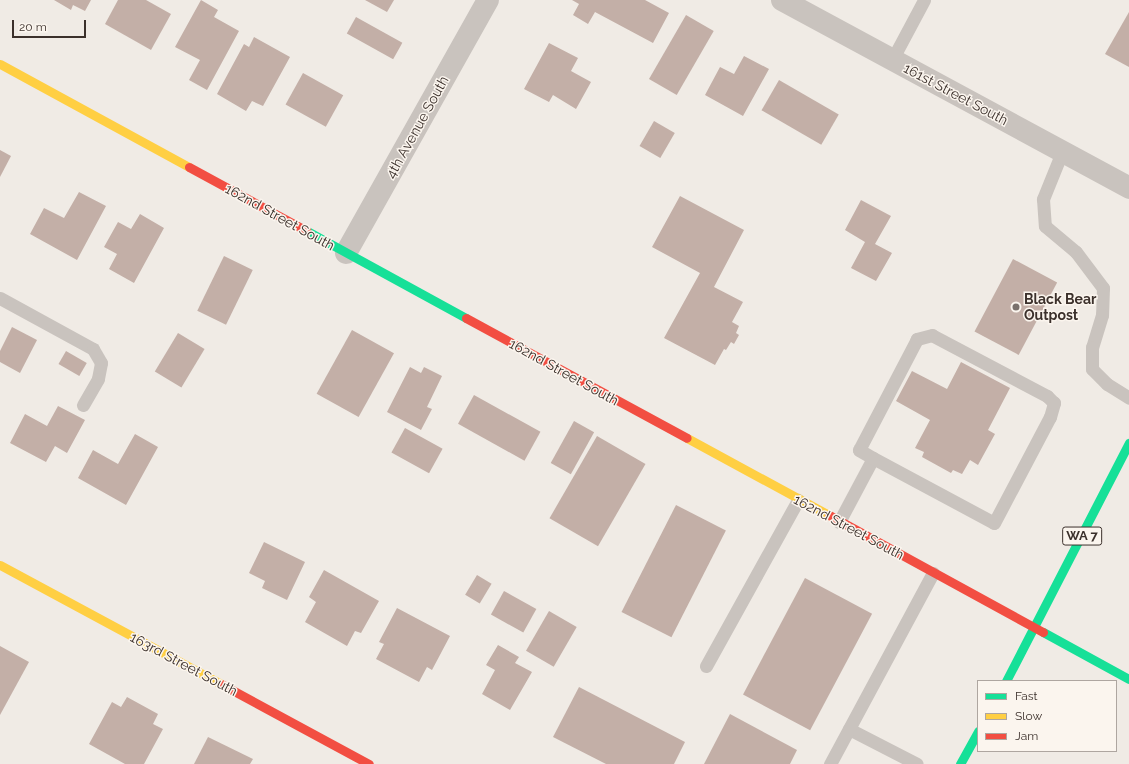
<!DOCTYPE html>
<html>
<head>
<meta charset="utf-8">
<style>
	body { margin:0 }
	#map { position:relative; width:1129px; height:764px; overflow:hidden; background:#f0ebe5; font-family:Raleway,sans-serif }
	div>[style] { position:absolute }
	.building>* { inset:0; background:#c3afa7; transform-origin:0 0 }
	.lane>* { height:13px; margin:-6.5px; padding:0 6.5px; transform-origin:6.5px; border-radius:6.5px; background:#c9c3be }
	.street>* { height:22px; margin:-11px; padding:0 11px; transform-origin:11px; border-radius:11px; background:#c9c3be }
	.fast>* { height:9px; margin:-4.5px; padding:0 4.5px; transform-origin:4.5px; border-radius:4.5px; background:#16e098 }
	.slow>* { height:9px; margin:-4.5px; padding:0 4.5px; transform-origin:4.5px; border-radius:4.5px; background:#ffcf43 }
	.jam>* { height:9px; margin:-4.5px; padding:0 4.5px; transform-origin:4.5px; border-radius:4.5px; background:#f24e42 }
	.dots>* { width:11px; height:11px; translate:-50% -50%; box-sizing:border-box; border:2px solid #fbf5ee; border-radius:50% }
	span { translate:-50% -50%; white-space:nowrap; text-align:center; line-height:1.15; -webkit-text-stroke:3px #fbf5ee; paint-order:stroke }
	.shield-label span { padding:1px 3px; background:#fbf5ee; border:1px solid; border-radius:3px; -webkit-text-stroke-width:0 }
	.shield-label { font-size:13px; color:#3b302b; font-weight:700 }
	.street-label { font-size:14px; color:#3b302b }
	.poi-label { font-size:14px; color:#3b302b; font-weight:700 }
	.left { translate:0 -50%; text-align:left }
	.legend { position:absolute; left:977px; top:680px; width:140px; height:72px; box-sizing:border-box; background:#fbf5ee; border:1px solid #aea6a0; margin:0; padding:5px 7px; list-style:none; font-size:12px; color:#3b302b }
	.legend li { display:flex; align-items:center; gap:8px; height:20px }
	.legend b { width:20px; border:1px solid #aea6a0 }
	.scale { position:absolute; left:12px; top:20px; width:74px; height:18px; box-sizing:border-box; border:2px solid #3b302b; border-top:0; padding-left:5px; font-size:12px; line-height:14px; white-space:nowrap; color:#3b302b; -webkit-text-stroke:3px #fbf5ee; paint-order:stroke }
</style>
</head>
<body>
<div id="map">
	<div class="building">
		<div style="clip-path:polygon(54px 0,91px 0,85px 11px,73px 5px,71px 10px)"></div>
		<div style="clip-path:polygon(118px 0,146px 0,171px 14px,151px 50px,105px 24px)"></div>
		<div style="clip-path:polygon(201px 0,218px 10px,214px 17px,239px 31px,207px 90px,189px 80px,200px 60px,175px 47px)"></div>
		<div style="clip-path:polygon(365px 0,394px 0,387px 12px)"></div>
		<div style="clip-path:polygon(572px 0,645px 0,669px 13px,653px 43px,595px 12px,588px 24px,573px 15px,579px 4px)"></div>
		<div style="clip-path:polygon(1129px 12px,1129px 67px,1105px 54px)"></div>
		<div style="left:686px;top:15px;width:32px;height:74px;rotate:30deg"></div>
		<div style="left:356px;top:17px;width:53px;height:19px;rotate:29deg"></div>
		<div style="clip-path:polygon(254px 37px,290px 57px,263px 106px,252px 101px,246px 111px,217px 94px,244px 44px,249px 47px)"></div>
		<div style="clip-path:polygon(549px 43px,578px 58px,571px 71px,591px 82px,576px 109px,553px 95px,549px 102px,524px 89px)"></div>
		<div style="clip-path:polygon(744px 56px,769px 69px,743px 116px,705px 95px,720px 67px,734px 74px)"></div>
		<div style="left:303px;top:73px;width:46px;height:36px;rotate:29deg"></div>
		<div style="left:779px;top:80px;width:69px;height:35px;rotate:30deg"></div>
		<div style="left:654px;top:121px;width:24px;height:29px;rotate:30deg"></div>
		<div style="clip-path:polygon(0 150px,11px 156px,0 177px)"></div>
		<div style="clip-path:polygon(79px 192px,106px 206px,77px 260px,30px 234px,44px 208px,64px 218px)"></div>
		<div style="clip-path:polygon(680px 196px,744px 230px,714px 287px,743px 302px,732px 322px,739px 326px,736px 333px,739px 335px,734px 344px,731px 342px,726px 350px,724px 349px,715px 365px,664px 338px,700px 273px,652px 247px)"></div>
		<div style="clip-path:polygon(861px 200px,891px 216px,875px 244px,892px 253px,876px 281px,851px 268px,865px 242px,845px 230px)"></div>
		<div style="clip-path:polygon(140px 214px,164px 228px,134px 283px,109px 269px,117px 254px,104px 247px,118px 222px,131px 229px)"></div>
		<div style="left:224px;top:256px;width:32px;height:61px;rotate:26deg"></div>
		<div style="left:1013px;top:259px;width:50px;height:82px;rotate:28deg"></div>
		<div style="clip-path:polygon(12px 327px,37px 340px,20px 373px,0 362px,0 351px)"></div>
		<div style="left:352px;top:330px;width:48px;height:73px;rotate:29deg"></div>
		<div style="left:178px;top:333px;width:31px;height:45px;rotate:31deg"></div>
		<div style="left:66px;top:351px;width:24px;height:15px;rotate:30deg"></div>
		<div style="clip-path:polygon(961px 362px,1010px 388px,988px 430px,995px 434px,978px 465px,970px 460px,962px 474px,953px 470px,951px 473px,922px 457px,924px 452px,915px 448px,930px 420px,896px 401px,912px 371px,947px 389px)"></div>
		<div style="clip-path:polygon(410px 367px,421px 373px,424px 367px,442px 376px,427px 407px,432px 409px,421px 430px,387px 412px)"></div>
		<div style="left:474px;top:395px;width:76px;height:33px;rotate:29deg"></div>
		<div style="clip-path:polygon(58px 406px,85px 420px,67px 453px,55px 446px,46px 462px,10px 443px,25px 414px,47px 426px)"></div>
		<div style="left:574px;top:421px;width:23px;height:48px;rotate:29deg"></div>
		<div style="left:405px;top:428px;width:43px;height:28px;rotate:29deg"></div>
		<div style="clip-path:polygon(135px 434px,158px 447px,126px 505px,78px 478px,93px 450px,118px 464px)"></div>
		<div style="left:597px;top:436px;width:56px;height:95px;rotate:30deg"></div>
		<div style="left:676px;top:505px;width:56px;height:120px;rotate:27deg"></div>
		<div style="clip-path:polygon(264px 542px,305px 562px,287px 600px,262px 588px,265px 581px,249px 573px)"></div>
		<div style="clip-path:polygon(324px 570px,379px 601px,361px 633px,355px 631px,347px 646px,305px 622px,316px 602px,309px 597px)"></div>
		<div style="left:477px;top:575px;width:17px;height:23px;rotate:31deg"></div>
		<div style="left:805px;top:578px;width:76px;height:132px;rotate:28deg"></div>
		<div style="left:504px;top:591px;width:37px;height:27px;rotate:29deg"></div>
		<div style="clip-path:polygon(397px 608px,450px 636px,432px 670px,427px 667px,419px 682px,376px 659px,384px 644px,379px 642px)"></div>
		<div style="left:549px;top:611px;width:32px;height:46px;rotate:30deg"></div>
		<div style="clip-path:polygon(498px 645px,519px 657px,515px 663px,532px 672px,510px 710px,482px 694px,495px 670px,486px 665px)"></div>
		<div style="clip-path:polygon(0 646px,29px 662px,0 715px)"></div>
		<div style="clip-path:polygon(579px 687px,685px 742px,674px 764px,606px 764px,553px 737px)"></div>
		<div style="clip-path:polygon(127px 697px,158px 714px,153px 724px,163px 729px,144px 764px,125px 764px,89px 744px,112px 702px,121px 707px)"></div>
		<div style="clip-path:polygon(730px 714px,797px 750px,790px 764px,704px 764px)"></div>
		<div style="clip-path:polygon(208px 737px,253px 759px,250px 764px,194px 764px)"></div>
	</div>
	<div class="lane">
		<div style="left:892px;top:60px;width:68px;rotate:-61.9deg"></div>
		<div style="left:1062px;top:152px;width:51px;rotate:112deg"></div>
		<div style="left:1043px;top:199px;width:27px;rotate:86deg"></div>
		<div style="left:1045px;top:226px;width:40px;rotate:40deg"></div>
		<div style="left:1076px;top:252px;width:45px;rotate:53.1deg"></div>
		<div style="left:1103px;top:288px;width:27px;rotate:92deg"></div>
		<div style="left:1102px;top:315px;width:34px;rotate:107deg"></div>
		<div style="left:1092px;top:347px;width:22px;rotate:90deg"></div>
		<div style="left:1092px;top:369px;width:21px;rotate:45deg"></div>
		<div style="left:1107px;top:384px;width:26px;rotate:32deg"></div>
		<div style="left:0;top:298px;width:106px;rotate:28.7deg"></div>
		<div style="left:93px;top:349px;width:16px;rotate:60deg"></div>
		<div style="left:101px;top:363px;width:16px;rotate:101deg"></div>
		<div style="left:98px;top:379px;width:30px;rotate:120deg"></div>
		<div style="left:839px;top:522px;width:72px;rotate:-62deg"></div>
		<div style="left:873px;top:458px;width:137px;rotate:28.2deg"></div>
		<div style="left:994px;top:523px;width:120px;rotate:-62.2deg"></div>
		<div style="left:1050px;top:417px;width:15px;rotate:-74deg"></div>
		<div style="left:1054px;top:403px;width:10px;rotate:-135deg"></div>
		<div style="left:1047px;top:396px;width:130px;rotate:-152.1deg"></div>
		<div style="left:932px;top:335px;width:16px;rotate:165deg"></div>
		<div style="left:917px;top:339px;width:125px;rotate:117.6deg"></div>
		<div style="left:859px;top:450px;width:16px;rotate:30deg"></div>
		<div style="left:706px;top:666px;width:190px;rotate:-61deg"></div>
		<div style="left:849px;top:729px;width:76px;rotate:27.2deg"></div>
		<div style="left:830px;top:764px;width:217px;rotate:-61.7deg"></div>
	</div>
	<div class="street">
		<div style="left:782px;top:0;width:395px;rotate:28.4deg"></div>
		<div style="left:346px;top:253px;width:290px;rotate:-60.7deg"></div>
	</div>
	<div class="fast">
		<div style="left:307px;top:231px;width:181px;rotate:28.7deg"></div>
		<div style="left:1043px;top:632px;width:98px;rotate:28.7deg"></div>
		<div style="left:1006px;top:681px;width:268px;rotate:-62.7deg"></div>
		<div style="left:960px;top:764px;width:38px;rotate:-61deg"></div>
	</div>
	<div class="slow">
		<div style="left:0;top:64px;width:215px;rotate:28.6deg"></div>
		<div style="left:687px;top:438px;width:162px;rotate:28.5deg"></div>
		<div style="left:0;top:565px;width:251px;rotate:28.3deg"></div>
	</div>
	<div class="jam">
		<div style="left:189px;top:167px;width:134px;rotate:28.5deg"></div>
		<div style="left:466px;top:318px;width:251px;rotate:28.5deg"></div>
		<div style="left:829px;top:515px;width:244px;rotate:28.7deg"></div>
		<div style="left:221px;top:684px;width:168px;rotate:28.4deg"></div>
	</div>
	<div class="dots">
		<div style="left:1016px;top:307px;background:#7a716c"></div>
	</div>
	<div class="shield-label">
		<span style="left:1082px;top:536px">WA 7</span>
	</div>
	<div class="street-label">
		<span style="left:956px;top:94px;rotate:28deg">161st Street South</span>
		<span style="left:417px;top:127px;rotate:-61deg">4th Avenue South</span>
		<span style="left:280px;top:217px;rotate:29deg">162nd Street South</span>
		<span style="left:564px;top:372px;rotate:29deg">162nd Street South</span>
		<span style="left:849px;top:527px;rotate:28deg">162nd Street South</span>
		<span style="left:184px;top:664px;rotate:28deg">163rd Street South</span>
	</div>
	<div class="poi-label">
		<span class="left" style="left:1024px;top:307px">Black Bear<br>Outpost</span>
	</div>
	<ul class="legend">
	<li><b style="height:5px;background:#16e098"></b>Fast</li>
	<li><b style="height:5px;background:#ffcf43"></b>Slow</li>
	<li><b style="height:5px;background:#f24e42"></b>Jam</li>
	</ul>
	<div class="scale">20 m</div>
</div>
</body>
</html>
